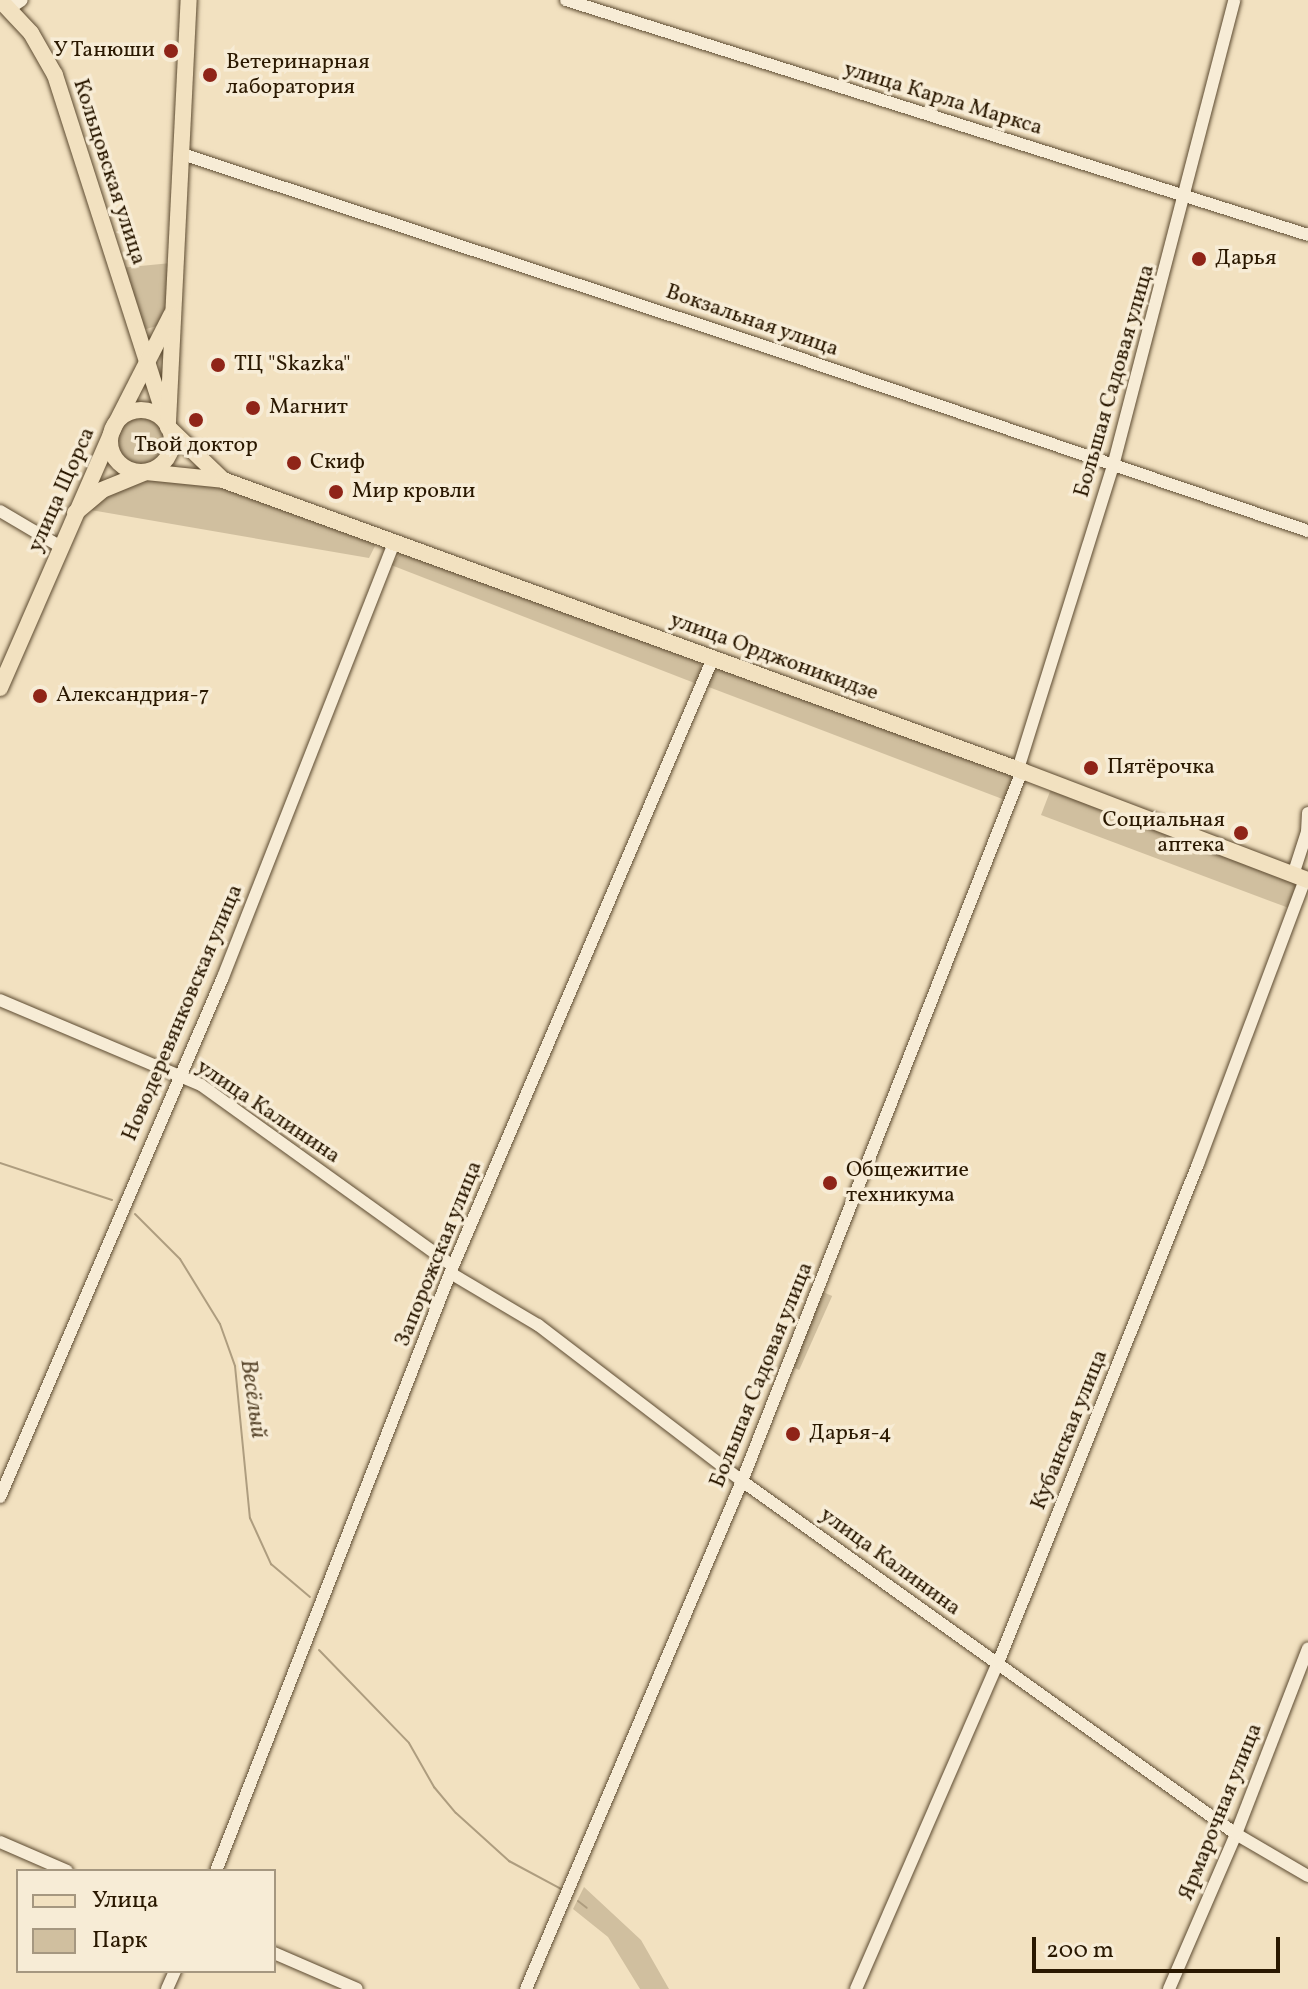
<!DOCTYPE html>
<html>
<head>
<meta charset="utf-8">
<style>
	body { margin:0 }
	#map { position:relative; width:1308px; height:1989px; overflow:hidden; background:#f2e1c0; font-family:Vollkorn,serif }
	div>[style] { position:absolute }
	.green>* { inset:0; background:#d0bf9f; transform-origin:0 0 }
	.round { border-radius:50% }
	.stream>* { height:2px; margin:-1px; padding:0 1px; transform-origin:1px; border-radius:1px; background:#ae9d7f }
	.roads { filter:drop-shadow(0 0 2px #5c4a30) drop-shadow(0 0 2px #5c4a30) }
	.minor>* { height:12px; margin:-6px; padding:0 6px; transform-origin:6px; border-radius:6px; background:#f7ecd6 }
	.major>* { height:16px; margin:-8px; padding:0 8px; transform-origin:8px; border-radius:8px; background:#f2e1c0 }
	.major>.ring { margin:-8px; padding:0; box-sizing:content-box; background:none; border:16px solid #f2e1c0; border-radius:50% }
	.dots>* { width:22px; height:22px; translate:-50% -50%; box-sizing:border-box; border:4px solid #f7ecd6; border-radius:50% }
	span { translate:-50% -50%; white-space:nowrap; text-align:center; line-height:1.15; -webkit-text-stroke:7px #f7ecd6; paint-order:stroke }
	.poi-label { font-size:22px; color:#2a1800 }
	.right { translate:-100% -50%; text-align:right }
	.left { translate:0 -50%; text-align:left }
	.street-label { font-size:22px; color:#2a1800 }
	.water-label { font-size:24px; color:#5f4d33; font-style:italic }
	.legend { position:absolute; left:16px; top:1869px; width:260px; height:104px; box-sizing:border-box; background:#f7ecd6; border:2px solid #a59780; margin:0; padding:10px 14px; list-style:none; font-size:24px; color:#2a1800 }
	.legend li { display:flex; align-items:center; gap:16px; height:40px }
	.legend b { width:40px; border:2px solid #a59780 }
	.scale { position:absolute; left:1032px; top:1937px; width:248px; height:36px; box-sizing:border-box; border:4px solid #2a1800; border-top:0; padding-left:10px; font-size:24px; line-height:28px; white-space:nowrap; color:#2a1800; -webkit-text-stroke:6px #f7ecd6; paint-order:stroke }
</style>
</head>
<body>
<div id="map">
	<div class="green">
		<div style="clip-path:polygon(171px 263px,169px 311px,157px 326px,146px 329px,141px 327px,120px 268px)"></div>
		<div class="round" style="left:117px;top:417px;width:48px;height:48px"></div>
		<div style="clip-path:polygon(147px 477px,220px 486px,376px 544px,369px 558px,85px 509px,91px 502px)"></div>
		<div style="clip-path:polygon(401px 553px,698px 659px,702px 671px,697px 684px,391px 565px)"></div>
		<div style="clip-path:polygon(720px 668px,1015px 775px,1005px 800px,706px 686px,711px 675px)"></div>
		<div style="clip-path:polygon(1051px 789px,1292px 880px,1297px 889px,1289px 908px,1041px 815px)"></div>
		<div style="left:823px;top:1292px;width:10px;height:81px;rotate:24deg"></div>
		<div style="clip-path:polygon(584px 1887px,641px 1940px,669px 1989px,640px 1989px,608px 1937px,573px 1909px)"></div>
	</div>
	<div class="stream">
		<div style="left:0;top:1163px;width:118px;rotate:18.3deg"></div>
		<div style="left:135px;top:1214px;width:64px;rotate:45deg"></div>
		<div style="left:180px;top:1259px;width:76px;rotate:58.4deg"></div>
		<div style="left:220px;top:1324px;width:45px;rotate:70.3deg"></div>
		<div style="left:235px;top:1366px;width:153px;rotate:84.4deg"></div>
		<div style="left:250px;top:1518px;width:51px;rotate:65.5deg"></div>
		<div style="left:271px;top:1564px;width:51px;rotate:40.2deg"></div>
		<div style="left:319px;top:1650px;width:129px;rotate:45.9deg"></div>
		<div style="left:409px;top:1743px;width:51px;rotate:60.4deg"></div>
		<div style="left:434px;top:1787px;width:34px;rotate:50deg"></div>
		<div style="left:456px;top:1813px;width:72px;rotate:42.2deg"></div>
		<div style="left:509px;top:1861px;width:59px;rotate:28.3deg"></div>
		<div style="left:578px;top:1901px;width:11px;rotate:38deg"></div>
	</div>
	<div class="roads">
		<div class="minor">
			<div style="left:566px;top:0;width:778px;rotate:17.57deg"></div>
			<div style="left:10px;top:8px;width:14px;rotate:-34deg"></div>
			<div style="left:182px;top:154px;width:607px;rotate:18.26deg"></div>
			<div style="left:758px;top:344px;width:581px;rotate:18.78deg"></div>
			<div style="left:0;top:511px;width:71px;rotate:30.5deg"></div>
			<div style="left:1018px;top:769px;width:318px;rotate:-72.6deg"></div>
			<div style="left:1113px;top:466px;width:481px;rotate:-75.4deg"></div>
			<div style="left:1293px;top:875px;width:45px;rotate:-72deg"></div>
			<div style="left:1307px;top:832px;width:19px;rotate:-87deg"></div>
			<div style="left:0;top:1000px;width:218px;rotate:22.9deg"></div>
			<div style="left:201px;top:1085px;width:310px;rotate:35.7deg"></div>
			<div style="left:452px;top:1274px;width:100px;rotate:30.7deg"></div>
			<div style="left:538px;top:1325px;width:257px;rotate:37.4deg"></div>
			<div style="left:742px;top:1481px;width:607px;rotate:35.55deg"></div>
			<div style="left:1236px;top:1834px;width:83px;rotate:30.3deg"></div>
			<div style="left:0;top:1497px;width:566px;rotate:-66.79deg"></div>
			<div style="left:223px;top:977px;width:467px;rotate:-68.5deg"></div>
			<div style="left:0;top:1842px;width:73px;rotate:23.4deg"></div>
			<div style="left:216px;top:1871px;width:650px;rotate:-68.61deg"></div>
			<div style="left:453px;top:1266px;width:661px;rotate:-66.85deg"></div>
			<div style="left:274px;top:1953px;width:90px;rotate:23.4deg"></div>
			<div style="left:167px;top:1989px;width:20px;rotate:-66deg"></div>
			<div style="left:526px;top:1989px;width:552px;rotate:-66.96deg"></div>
			<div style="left:742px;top:1481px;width:763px;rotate:-68.48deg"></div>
			<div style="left:856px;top:1989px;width:356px;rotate:-66.5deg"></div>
			<div style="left:998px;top:1663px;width:538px;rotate:-68.16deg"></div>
			<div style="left:1198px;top:1164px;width:304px;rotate:-69.4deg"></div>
			<div style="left:1169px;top:1989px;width:169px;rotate:-66.6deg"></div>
			<div style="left:1236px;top:1834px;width:199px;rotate:-68.8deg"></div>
		</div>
		<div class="major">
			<div style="left:0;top:0;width:45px;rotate:46.8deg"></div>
			<div style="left:31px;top:33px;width:48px;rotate:60.3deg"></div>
			<div style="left:55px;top:75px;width:370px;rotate:72.2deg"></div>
			<div style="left:168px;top:427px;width:75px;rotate:43.9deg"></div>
			<div class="ring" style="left:110px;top:410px;width:46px;height:46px"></div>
			<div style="left:168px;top:422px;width:423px;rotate:-87.2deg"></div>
			<div style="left:75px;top:513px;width:35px;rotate:-40deg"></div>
			<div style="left:102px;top:490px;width:48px;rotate:-22.2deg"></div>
			<div style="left:146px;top:472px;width:77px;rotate:5.9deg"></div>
			<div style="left:223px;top:480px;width:850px;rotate:20.01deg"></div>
			<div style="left:1022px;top:771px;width:306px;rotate:20.9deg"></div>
			<div style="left:0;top:688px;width:283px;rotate:-66.4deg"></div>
			<div style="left:113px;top:429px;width:128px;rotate:-63deg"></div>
		</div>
	</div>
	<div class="dots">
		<div style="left:171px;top:51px;background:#8f2418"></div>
		<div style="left:210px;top:75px;background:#8f2418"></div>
		<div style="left:1199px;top:259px;background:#8f2418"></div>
		<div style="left:218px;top:365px;background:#8f2418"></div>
		<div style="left:253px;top:408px;background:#8f2418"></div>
		<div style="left:196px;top:420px;background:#8f2418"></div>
		<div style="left:294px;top:463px;background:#8f2418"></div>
		<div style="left:336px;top:492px;background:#8f2418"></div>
		<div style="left:40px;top:696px;background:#8f2418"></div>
		<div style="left:1091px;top:768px;background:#8f2418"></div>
		<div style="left:1241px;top:833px;background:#8f2418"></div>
		<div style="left:830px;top:1183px;background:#8f2418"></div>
		<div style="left:793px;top:1434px;background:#8f2418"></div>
	</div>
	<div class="poi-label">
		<span class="right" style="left:155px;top:51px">У Танюши</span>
		<span class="left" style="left:226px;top:75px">Ветеринарная<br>лаборатория</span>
		<span class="left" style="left:1215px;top:259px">Дарья</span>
		<span class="left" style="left:234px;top:365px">ТЦ "Skazka"</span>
		<span class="left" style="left:269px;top:408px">Магнит</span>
		<span style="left:196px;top:446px">Твой доктор</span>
		<span class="left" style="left:310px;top:463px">Скиф</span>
		<span class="left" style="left:352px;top:492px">Мир кровли</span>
		<span class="left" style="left:56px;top:696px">Александрия-7</span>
		<span class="left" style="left:1107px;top:768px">Пятёрочка</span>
		<span class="right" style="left:1225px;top:833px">Социальная<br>аптека</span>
		<span class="left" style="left:846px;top:1183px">Общежитие<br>техникума</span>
		<span class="left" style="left:809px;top:1434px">Дарья-4</span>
	</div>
	<div class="street-label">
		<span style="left:943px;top:99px;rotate:17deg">улица Карла Маркса</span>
		<span style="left:109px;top:172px;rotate:72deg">Кольцовская улица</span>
		<span style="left:752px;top:321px;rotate:19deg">Вокзальная улица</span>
		<span style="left:1115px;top:381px;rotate:-74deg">Большая Садовая улица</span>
		<span style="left:62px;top:490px;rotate:-66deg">улица Щорса</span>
		<span style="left:774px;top:657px;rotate:20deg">улица Орджоникидзе</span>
		<span style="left:183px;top:1013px;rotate:-67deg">Новодеревянковская улица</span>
		<span style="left:268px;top:1112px;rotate:34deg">улица Калинина</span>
		<span style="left:439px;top:1254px;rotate:-68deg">Запорожская улица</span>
		<span style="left:762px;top:1375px;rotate:-68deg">Большая Садовая улица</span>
		<span style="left:1070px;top:1430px;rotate:-68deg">Кубанская улица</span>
		<span style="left:890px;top:1562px;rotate:36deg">улица Калинина</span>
		<span style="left:1221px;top:1812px;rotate:-68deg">Ярмарочная улица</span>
	</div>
	<div class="water-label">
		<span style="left:252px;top:1399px;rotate:82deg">Весёлый</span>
	</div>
	<ul class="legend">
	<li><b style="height:10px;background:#f2e1c0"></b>Улица</li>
	<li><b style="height:22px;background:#d0bf9f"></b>Парк</li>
	</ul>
	<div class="scale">200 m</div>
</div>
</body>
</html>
